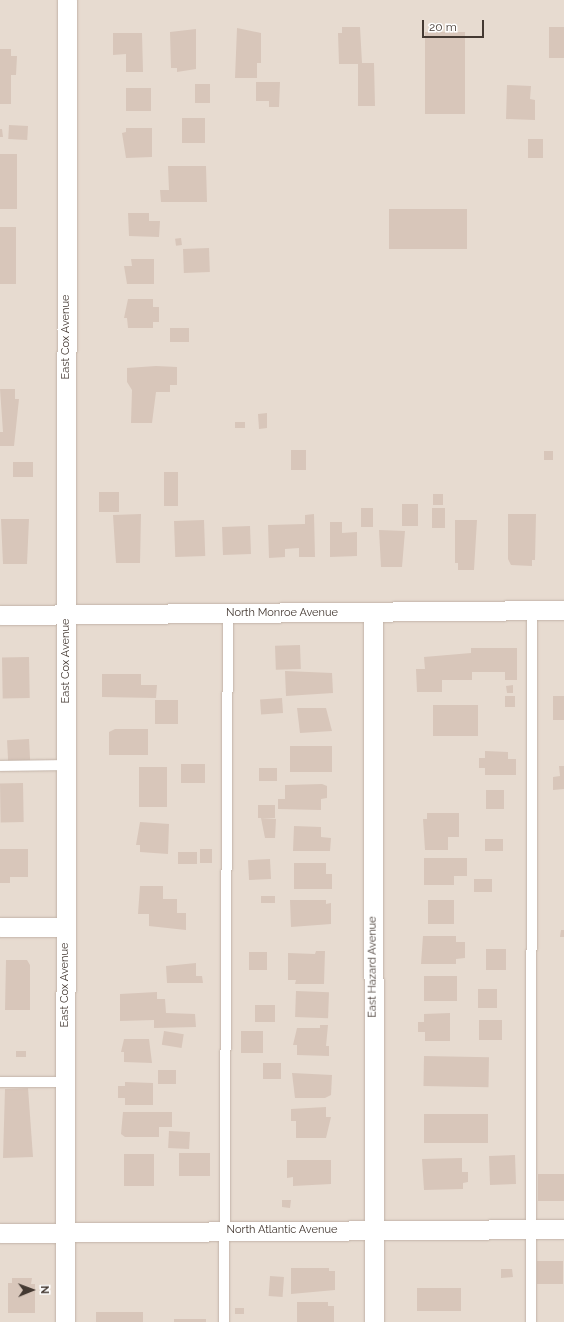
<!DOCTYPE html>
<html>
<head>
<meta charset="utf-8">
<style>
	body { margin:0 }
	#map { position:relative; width:564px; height:1322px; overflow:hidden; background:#f2eae2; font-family:Raleway,sans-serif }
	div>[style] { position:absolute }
	.residential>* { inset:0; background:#e7dbd0; transform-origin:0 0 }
	.building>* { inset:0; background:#d8c6ba; transform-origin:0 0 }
	.roads { filter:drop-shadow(0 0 1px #c1b2a7) drop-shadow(0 0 1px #c1b2a7) }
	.service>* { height:10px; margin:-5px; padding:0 5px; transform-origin:5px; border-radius:5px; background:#fff }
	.minor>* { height:19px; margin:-9.5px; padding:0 9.5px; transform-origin:9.5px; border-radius:9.5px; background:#fff }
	span { translate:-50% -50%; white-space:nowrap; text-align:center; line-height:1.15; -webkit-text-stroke:4px #fff; paint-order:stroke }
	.street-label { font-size:11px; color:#443932 }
	.north { position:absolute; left:12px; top:1270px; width:40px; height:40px; -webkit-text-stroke:3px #fff; paint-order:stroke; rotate:89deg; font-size:11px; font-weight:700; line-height:16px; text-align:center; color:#443932 }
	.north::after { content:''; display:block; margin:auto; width:14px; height:18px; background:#443932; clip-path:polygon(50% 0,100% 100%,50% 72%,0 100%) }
	.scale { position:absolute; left:422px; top:20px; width:62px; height:18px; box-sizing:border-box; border:2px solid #443932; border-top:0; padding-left:5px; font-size:12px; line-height:14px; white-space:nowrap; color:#443932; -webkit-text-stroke:3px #fff; paint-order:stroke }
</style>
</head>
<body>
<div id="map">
	<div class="residential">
		<div style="left:0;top:0;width:564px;height:1322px"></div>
	</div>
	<div class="building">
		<div style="clip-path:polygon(342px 27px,360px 27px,362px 63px,374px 63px,375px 106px,358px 106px,358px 64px,339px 64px,338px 33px,342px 33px)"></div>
		<div style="left:549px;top:27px;width:15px;height:31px"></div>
		<div style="clip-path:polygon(237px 28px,261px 33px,261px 63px,257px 63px,257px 78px,235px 78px)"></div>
		<div style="clip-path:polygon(196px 29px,196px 69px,177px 72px,177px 68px,171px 68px,170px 32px)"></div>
		<div style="left:425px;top:32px;width:40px;height:82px"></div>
		<div style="clip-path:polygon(113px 33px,142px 33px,143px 72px,126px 72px,126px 54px,113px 55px)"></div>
		<div style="clip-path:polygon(0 49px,11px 49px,11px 56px,17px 56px,16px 75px,11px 75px,11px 104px,0 104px)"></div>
		<div style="clip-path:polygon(256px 82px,280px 82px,279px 107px,269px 107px,269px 101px,256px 101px)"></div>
		<div style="left:195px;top:84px;width:15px;height:19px"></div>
		<div style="clip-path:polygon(507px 85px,531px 86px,530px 99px,535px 100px,535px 120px,506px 119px)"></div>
		<div style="left:126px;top:88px;width:25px;height:23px"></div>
		<div style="left:182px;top:118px;width:23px;height:25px"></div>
		<div style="left:9px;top:125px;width:19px;height:14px;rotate:3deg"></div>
		<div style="clip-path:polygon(126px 128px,152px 128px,152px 157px,126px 158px,122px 133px,126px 132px)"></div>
		<div style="clip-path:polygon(0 129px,2px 129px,3px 137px,0 137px)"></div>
		<div style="left:528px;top:139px;width:15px;height:19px"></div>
		<div style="left:0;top:154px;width:17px;height:55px"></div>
		<div style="clip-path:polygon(168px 166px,206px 166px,207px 202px,161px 202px,160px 190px,169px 190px)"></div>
		<div style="left:389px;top:209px;width:78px;height:40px"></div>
		<div style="clip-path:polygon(128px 213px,149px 213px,149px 221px,160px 221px,159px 237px,129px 236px)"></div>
		<div style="left:0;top:227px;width:16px;height:57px"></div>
		<div style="left:181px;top:238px;width:7px;height:6px;rotate:82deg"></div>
		<div style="left:209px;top:248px;width:24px;height:26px;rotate:88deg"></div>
		<div style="clip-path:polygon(131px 259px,154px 259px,154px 284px,127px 284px,124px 266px,132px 266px)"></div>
		<div style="clip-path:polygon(128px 299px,153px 299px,153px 307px,159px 307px,159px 322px,153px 322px,153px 328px,128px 328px,127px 318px,124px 318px)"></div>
		<div style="left:170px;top:328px;width:19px;height:14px"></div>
		<div style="clip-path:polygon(156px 366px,177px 367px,177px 385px,170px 385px,170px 392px,156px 392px,152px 423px,131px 423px,132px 390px,127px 382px,127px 368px)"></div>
		<div style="clip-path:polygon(0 389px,15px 389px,15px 399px,19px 399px,14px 446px,0 446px,0 432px,3px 432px)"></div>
		<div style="clip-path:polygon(267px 413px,267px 428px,259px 429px,258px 414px)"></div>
		<div style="left:245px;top:422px;width:6px;height:10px;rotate:90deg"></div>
		<div style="left:291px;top:450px;width:15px;height:20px"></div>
		<div style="left:544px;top:451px;width:9px;height:9px"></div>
		<div style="left:13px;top:462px;width:20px;height:15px"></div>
		<div style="left:164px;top:472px;width:14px;height:34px"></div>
		<div style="left:99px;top:492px;width:20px;height:20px"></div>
		<div style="left:433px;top:494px;width:10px;height:11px"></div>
		<div style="left:418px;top:504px;width:22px;height:16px;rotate:90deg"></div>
		<div style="left:361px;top:508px;width:12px;height:19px"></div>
		<div style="left:432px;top:508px;width:13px;height:20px"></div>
		<div style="clip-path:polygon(141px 514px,140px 563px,116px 563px,113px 515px)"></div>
		<div style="clip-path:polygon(314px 514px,315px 557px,299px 557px,299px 548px,285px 549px,285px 557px,269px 558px,268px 525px,305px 524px,305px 515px)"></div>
		<div style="clip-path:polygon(508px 514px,536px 514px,535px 560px,532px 560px,532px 566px,511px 565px,508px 559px)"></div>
		<div style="clip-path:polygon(1px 519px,29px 519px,27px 564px,3px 564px)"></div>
		<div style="left:204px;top:520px;width:36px;height:30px;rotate:88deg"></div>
		<div style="clip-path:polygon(455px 520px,477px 520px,474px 570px,458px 570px,458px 563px,455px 563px)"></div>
		<div style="clip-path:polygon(330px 522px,342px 522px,342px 533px,357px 532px,357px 556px,330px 557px)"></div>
		<div style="left:250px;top:526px;width:28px;height:28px;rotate:88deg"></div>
		<div style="clip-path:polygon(379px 530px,405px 531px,402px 567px,381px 567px)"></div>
		<div style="left:300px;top:645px;width:24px;height:25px;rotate:88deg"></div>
		<div style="clip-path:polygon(471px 648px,517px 648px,517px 680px,505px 680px,505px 672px,472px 672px,472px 680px,442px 680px,442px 692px,417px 692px,416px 669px,425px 669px,424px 657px,471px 653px)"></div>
		<div style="left:29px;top:657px;width:41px;height:27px;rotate:89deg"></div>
		<div style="clip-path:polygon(285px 671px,332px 673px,333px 693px,286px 696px)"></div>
		<div style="clip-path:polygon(102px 674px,141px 674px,141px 685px,157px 685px,156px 698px,102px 697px)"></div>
		<div style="clip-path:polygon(513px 685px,513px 693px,507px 693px,506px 686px)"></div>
		<div style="left:515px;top:696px;width:11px;height:10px;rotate:90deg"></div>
		<div style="left:553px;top:696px;width:11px;height:24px"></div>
		<div style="left:282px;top:698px;width:15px;height:22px;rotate:86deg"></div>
		<div style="left:155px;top:700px;width:23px;height:24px"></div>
		<div style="left:433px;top:705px;width:45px;height:31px"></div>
		<div style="clip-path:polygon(297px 708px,326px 708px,332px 731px,300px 733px)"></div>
		<div style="clip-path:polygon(115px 729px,148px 729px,148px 755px,109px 755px,109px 732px)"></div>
		<div style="left:29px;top:739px;width:21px;height:22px;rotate:87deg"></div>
		<div style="left:332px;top:746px;width:26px;height:42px;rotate:90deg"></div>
		<div style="clip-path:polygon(485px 751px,508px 752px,508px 759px,516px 759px,516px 775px,485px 775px,485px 768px,479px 768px,479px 758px,485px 758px)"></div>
		<div style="left:181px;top:764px;width:24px;height:19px"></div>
		<div style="clip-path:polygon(559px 766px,564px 766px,564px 789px,553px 790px,553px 777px,560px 776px)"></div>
		<div style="left:139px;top:767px;width:28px;height:40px"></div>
		<div style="left:259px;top:768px;width:18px;height:13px"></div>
		<div style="left:23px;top:783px;width:39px;height:23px;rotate:89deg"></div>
		<div style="clip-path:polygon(322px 784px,327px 786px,327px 798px,321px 799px,321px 810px,278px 809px,278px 799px,285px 799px,285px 785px)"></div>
		<div style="left:486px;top:790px;width:18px;height:19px"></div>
		<div style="left:258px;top:805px;width:17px;height:13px"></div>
		<div style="clip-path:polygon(427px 813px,459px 813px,459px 837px,448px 837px,448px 850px,425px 850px,423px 819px,427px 819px)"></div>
		<div style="clip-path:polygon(261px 818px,276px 819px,275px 838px,265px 838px)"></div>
		<div style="clip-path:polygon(140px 822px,169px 824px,168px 854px,140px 852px,140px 845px,136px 845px)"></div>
		<div style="clip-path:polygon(294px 826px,321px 827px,321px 837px,331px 838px,330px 851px,293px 851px)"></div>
		<div style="left:485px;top:839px;width:18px;height:12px"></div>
		<div style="clip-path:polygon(0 849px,28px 849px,28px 877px,10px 877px,10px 883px,0 883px)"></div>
		<div style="left:200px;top:849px;width:12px;height:14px"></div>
		<div style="left:178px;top:852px;width:19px;height:12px"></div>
		<div style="clip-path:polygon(424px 858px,467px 858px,467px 876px,454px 876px,454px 885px,424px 885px)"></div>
		<div style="left:270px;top:859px;width:20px;height:22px;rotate:87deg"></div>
		<div style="clip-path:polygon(294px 863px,326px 863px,326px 874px,332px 874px,332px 889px,294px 889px)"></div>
		<div style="left:492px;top:879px;width:13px;height:18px;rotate:90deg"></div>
		<div style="clip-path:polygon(140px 886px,163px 886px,163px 899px,177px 899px,177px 913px,186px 913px,186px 930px,149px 926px,149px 914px,138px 914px)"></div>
		<div style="left:261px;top:896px;width:14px;height:7px"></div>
		<div style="clip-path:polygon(290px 900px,326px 900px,326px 904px,331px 903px,331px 924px,291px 927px)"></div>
		<div style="left:428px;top:900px;width:26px;height:24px"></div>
		<div style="clip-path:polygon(561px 930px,564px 930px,564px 937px,560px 937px)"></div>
		<div style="clip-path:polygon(423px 936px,456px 936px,456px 942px,465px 942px,465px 958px,456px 959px,456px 964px,421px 964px)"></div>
		<div style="left:486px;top:949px;width:20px;height:21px"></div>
		<div style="clip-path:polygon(316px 951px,325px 951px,324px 984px,295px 984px,296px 980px,288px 980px,288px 953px,315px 954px)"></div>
		<div style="left:249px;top:952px;width:18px;height:18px"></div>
		<div style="clip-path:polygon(6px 960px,27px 960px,30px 965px,30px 1010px,5px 1010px)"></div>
		<div style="clip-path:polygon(196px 963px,196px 976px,202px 976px,203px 983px,167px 983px,166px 966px)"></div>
		<div style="left:457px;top:976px;width:25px;height:33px;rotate:90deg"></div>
		<div style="left:478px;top:989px;width:19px;height:19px"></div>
		<div style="left:296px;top:991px;width:33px;height:26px;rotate:2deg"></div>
		<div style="clip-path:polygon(157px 992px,157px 999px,165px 999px,166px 1013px,195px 1014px,196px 1027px,154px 1028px,154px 1020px,120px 1021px,120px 994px)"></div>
		<div style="left:275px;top:1005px;width:17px;height:20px;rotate:90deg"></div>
		<div style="clip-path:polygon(450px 1013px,450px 1041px,425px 1041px,425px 1032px,418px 1032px,418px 1022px,424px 1022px,424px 1014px)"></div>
		<div style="left:502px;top:1020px;width:20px;height:23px;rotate:90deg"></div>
		<div style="clip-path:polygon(320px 1025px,328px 1025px,326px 1046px,329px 1046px,329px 1056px,297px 1055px,297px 1045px,293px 1045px,297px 1028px,320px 1028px)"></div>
		<div style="left:164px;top:1031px;width:20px;height:14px;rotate:9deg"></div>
		<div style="left:241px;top:1031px;width:22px;height:22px"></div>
		<div style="clip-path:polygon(124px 1039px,149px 1039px,152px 1063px,124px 1062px,124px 1052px,121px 1052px)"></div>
		<div style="left:26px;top:1051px;width:6px;height:10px;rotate:90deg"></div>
		<div style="left:424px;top:1056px;width:65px;height:30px;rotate:1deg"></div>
		<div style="left:263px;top:1063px;width:18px;height:16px"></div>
		<div style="left:176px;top:1070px;width:14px;height:18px;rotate:90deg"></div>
		<div style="clip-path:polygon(292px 1073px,332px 1075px,331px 1095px,325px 1098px,295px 1098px)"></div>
		<div style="clip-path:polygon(125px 1082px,153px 1083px,153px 1105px,125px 1105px,125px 1098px,118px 1098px,118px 1086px,125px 1086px)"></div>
		<div style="clip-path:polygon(28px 1088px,33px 1157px,3px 1158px,5px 1089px)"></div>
		<div style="clip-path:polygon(326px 1107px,326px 1117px,331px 1117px,326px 1138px,296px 1138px,296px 1121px,291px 1121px,291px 1109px)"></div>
		<div style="clip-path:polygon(123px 1112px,172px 1112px,172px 1127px,159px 1127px,159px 1137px,125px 1137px,121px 1134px)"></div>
		<div style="left:424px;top:1114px;width:64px;height:29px"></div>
		<div style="left:169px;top:1131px;width:21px;height:17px;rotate:3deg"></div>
		<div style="left:179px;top:1153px;width:31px;height:23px"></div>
		<div style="left:124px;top:1154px;width:30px;height:32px"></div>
		<div style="left:515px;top:1155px;width:29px;height:26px;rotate:88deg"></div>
		<div style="clip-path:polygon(462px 1158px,462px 1172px,468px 1172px,468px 1182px,463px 1183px,463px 1189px,424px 1190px,422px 1159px)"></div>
		<div style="clip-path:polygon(287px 1160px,331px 1160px,331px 1184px,293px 1186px,293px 1177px,287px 1178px)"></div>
		<div style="left:538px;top:1174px;width:26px;height:27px"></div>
		<div style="clip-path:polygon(282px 1200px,291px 1200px,290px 1208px,282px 1207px)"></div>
		<div style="left:537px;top:1261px;width:26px;height:23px"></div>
		<div style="clip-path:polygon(291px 1268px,329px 1268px,329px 1271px,335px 1271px,335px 1290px,291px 1294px)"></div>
		<div style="clip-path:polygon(501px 1269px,512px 1269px,513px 1277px,501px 1278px)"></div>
		<div style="left:270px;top:1276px;width:14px;height:20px;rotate:4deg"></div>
		<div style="clip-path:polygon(12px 1278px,32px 1278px,31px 1284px,35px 1284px,35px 1313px,8px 1313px,8px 1283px,12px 1283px)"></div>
		<div style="left:417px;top:1288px;width:44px;height:23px"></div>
		<div style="clip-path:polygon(297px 1302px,328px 1302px,328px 1306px,334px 1306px,334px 1322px,297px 1322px)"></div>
		<div style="left:235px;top:1308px;width:9px;height:6px"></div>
		<div style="left:143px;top:1312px;width:10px;height:47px;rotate:90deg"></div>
		<div style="left:174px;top:1319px;width:32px;height:3px"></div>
	</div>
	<div class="roads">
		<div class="service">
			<div style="left:0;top:766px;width:65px;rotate:-0.9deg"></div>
			<div style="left:0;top:1082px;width:65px"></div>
			<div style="left:224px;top:1322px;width:709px;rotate:-89.68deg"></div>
			<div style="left:531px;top:1322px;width:712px;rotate:-89.92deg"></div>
		</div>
		<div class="minor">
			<div style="left:373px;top:612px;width:710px;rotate:89.92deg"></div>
			<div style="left:0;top:615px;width:564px;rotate:-0.51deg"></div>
			<div style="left:0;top:927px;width:65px"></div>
			<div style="left:0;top:1233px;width:564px;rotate:-0.41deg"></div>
			<div style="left:65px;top:1322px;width:1322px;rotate:-89.91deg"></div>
		</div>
	</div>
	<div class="street-label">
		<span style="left:66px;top:337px;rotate:-90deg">East Cox Avenue</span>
		<span style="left:282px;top:613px">North Monroe Avenue</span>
		<span style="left:66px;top:661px;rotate:-90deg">East Cox Avenue</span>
		<span style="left:373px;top:967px;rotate:-90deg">East Hazard Avenue</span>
		<span style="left:65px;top:985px;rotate:-90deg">East Cox Avenue</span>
		<span style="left:282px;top:1230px">North Atlantic Avenue</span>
	</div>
	<div class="north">N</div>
	<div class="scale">20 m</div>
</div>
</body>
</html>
